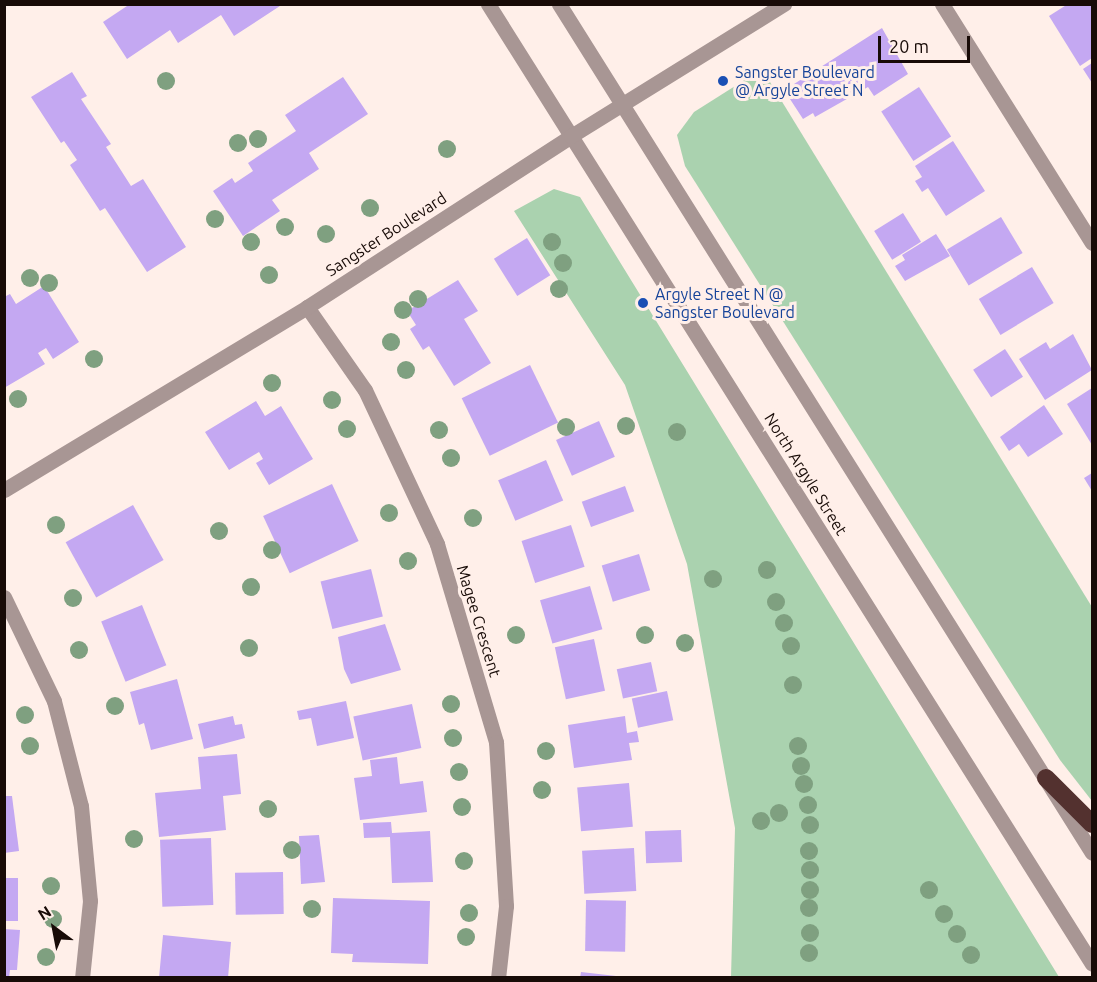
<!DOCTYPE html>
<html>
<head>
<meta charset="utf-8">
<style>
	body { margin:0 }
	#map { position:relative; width:1097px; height:982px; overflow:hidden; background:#ffefe9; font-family:Ubuntu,sans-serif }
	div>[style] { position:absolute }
	.green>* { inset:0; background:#aad2af }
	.building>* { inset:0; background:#c4a8f2; transform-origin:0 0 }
	.minor>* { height:15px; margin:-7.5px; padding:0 7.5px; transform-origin:7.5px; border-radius:7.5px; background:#a89694 }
	.highway>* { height:18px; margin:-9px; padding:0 9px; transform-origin:9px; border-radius:9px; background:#53312f }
	.trees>* { width:18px; height:18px; margin:-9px; border-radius:50%; background:#7fa080 }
	.dots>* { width:16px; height:16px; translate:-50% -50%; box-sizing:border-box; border:3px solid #ffefe9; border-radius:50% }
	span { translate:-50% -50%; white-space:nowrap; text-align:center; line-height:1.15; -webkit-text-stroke:6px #ffefe9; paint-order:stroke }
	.transit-label { font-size:16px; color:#164399 }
	.left { translate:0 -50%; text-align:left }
	.street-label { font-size:16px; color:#180b07 }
	.frame { position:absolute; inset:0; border:6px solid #180b07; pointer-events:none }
	.north { position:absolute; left:24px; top:898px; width:60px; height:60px; -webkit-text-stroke:4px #ffefe9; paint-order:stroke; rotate:328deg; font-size:16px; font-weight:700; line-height:24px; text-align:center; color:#180b07 }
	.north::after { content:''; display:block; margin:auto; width:21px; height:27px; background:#180b07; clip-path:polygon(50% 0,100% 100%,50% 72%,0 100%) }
	.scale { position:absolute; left:878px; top:36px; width:92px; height:27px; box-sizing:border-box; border:3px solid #180b07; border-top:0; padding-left:8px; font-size:18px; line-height:21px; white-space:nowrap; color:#180b07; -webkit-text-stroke:4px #ffefe9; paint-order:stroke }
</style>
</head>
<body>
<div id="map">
	<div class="green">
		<div style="clip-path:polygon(762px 69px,1092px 607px,1092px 801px,1060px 760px,685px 166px,677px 135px,694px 112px)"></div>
		<div style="clip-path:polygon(554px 189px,580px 197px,1059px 977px,731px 977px,735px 828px,687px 564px,625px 385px,514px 211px)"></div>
	</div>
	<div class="building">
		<div style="clip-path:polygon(130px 4px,157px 5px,283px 4px,234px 36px,221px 15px,178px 43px,170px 30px,127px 59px,103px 22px)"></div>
		<div style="clip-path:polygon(1068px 4px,1092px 4px,1092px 58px,1080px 66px,1049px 16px)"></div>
		<div style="clip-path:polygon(882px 28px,908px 74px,874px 96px,868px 87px,815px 117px,813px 113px,803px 119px,788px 96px,798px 90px,794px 84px)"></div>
		<div style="clip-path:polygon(1092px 63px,1092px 83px,1083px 69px)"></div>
		<div style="clip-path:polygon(72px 72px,87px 96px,81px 99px,111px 144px,106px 147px,131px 186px,143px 179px,186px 247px,147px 272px,105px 208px,100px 211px,70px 165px,77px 160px,64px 141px,61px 143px,31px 97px)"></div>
		<div style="clip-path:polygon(343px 77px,368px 114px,309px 153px,319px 169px,272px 200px,280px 211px,243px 236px,213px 191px,232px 178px,235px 183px,253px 171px,248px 163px,296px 131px,285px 115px)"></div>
		<div style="left:919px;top:87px;width:59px;height:45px;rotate:57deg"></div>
		<div style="clip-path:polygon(953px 141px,985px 191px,946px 216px,928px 188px,922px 192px,915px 181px,922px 177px,915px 166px)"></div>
		<div style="left:903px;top:213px;width:34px;height:34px;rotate:58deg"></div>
		<div style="left:1001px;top:217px;width:42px;height:63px;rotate:59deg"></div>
		<div style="clip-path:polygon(936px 234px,950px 256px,905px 281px,895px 266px,905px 260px,902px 255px)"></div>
		<div style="left:527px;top:238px;width:44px;height:39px;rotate:58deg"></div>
		<div style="left:1032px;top:267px;width:42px;height:62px;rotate:59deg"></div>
		<div style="clip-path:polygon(458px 280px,478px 311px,464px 319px,491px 363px,454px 386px,429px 346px,423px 350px,410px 329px,416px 325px,407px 311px)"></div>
		<div style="clip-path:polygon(44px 286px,79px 342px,53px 359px,46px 348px,38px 353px,45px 364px,4px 388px,4px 297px,10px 294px,16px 304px)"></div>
		<div style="clip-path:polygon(1073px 334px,1092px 370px,1045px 400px,1019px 359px,1046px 342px,1050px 349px)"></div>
		<div style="left:1005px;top:349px;width:33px;height:38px;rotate:57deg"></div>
		<div style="left:530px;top:365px;width:64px;height:76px;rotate:64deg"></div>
		<div style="clip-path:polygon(1092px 388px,1092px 445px,1067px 404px)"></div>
		<div style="clip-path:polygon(256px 401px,265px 416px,281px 406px,313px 459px,269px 485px,256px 463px,263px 459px,259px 452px,229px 470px,205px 432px)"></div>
		<div style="clip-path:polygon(1044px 405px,1063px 434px,1028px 457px,1019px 444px,1009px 451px,1000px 437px)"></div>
		<div style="left:599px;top:421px;width:39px;height:47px;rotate:66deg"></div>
		<div style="left:546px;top:460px;width:44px;height:52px;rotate:67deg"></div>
		<div style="clip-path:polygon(1092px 473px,1092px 491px,1084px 478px)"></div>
		<div style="left:332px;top:484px;width:63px;height:76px;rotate:65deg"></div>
		<div style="left:625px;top:486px;width:27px;height:46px;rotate:70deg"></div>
		<div style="left:133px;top:505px;width:63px;height:77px;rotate:61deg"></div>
		<div style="left:571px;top:525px;width:44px;height:52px;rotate:72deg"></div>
		<div style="left:639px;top:554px;width:38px;height:39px;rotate:73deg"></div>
		<div style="left:371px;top:569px;width:49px;height:52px;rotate:76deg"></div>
		<div style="left:590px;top:586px;width:45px;height:52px;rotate:74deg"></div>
		<div style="left:142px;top:605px;width:65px;height:44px;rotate:68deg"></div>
		<div style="clip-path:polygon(385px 624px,401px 670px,351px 684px,344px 669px,338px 637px)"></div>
		<div style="left:594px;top:639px;width:53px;height:40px;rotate:78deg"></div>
		<div style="left:651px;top:662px;width:30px;height:35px;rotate:78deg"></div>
		<div style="clip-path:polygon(177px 679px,193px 739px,151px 750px,144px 723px,139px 725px,130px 692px)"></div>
		<div style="left:667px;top:691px;width:30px;height:36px;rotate:78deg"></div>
		<div style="clip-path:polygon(346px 701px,354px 738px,317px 746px,311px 718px,299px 720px,297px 711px)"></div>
		<div style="left:412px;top:704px;width:45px;height:60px;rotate:78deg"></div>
		<div style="clip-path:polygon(233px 716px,235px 725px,242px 724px,245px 738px,204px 749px,198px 724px)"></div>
		<div style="clip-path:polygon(625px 716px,627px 733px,637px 731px,639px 742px,629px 743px,632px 760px,574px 768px,568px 725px)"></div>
		<div style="clip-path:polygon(237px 754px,241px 794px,223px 796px,226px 830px,159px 837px,155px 793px,201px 789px,198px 757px)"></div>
		<div style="clip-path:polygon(397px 757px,400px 784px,423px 781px,427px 812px,360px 820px,354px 778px,372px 776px,370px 760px)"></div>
		<div style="left:629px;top:783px;width:44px;height:52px;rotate:85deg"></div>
		<div style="clip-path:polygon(4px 796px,12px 796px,19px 851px,4px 853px)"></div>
		<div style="clip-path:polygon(391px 822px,392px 833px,430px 831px,433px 882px,392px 883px,390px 837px,364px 838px,363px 823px)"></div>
		<div style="left:681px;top:830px;width:32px;height:36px;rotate:88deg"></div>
		<div style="clip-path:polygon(319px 835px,325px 882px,301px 884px,299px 836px)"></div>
		<div style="left:211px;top:838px;width:67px;height:51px;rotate:88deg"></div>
		<div style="left:634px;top:848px;width:43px;height:52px;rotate:87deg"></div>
		<div style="left:283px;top:872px;width:42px;height:48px;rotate:89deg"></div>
		<div style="left:5px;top:878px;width:13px;height:43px"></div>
		<div style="clip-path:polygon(333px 898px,430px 901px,428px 964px,352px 962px,353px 954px,331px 953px)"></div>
		<div style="left:586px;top:900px;width:40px;height:51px;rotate:1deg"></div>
		<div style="clip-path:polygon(4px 929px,20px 930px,17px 970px,10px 970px,9px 978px,4px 978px)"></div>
		<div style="clip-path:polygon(163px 935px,231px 942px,228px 978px,159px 978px)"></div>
		<div style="clip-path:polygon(581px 972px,616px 976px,616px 978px,580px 978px)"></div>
	</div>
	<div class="minor">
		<div style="left:488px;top:4px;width:1134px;rotate:57.82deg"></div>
		<div style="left:559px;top:4px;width:1002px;rotate:57.88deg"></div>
		<div style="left:942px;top:4px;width:282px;rotate:57.9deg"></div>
		<div style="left:307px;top:307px;width:101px;rotate:55.1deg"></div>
		<div style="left:365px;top:390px;width:170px;rotate:64.9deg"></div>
		<div style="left:437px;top:544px;width:207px;rotate:73.4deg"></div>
		<div style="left:496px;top:742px;width:164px;rotate:86.5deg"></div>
		<div style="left:506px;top:906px;width:72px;rotate:96.3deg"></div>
		<div style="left:4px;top:490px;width:354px;rotate:-31.1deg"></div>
		<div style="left:307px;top:307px;width:315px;rotate:-32.9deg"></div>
		<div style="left:571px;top:136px;width:251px;rotate:-31.8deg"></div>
		<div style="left:4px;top:597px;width:115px;rotate:64.3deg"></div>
		<div style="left:54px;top:701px;width:108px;rotate:75.6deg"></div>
		<div style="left:81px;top:806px;width:95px;rotate:84.6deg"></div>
		<div style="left:90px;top:901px;width:77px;rotate:95.9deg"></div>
	</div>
	<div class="highway">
		<div style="left:1046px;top:778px;width:65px;rotate:45deg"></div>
	</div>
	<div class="trees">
		<div style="left:166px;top:81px"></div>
		<div style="left:258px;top:139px"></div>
		<div style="left:238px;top:143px"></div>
		<div style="left:447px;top:149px"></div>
		<div style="left:370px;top:208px"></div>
		<div style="left:215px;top:219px"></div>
		<div style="left:285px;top:227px"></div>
		<div style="left:326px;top:234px"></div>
		<div style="left:251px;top:242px"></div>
		<div style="left:552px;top:242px"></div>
		<div style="left:563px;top:263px"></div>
		<div style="left:269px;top:275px"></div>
		<div style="left:30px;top:278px"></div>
		<div style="left:49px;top:283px"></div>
		<div style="left:559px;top:289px"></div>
		<div style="left:418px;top:299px"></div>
		<div style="left:403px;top:310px"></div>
		<div style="left:391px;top:342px"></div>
		<div style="left:94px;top:359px"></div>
		<div style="left:406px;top:370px"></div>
		<div style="left:272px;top:383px"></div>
		<div style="left:18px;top:399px"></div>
		<div style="left:332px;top:400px"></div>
		<div style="left:626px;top:426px"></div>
		<div style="left:566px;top:427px"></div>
		<div style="left:347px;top:429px"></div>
		<div style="left:439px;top:430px"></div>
		<div style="left:677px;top:432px"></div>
		<div style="left:451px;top:458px"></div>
		<div style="left:389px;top:513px"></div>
		<div style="left:473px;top:518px"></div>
		<div style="left:56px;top:525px"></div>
		<div style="left:219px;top:531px"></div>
		<div style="left:272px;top:550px"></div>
		<div style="left:408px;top:561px"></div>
		<div style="left:767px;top:570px"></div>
		<div style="left:713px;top:579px"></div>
		<div style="left:251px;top:587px"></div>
		<div style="left:73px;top:598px"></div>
		<div style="left:776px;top:602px"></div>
		<div style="left:784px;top:623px"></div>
		<div style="left:516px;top:635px"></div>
		<div style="left:645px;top:635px"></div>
		<div style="left:685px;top:643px"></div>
		<div style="left:791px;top:646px"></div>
		<div style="left:249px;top:648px"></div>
		<div style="left:79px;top:650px"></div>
		<div style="left:793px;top:685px"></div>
		<div style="left:451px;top:704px"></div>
		<div style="left:115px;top:706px"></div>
		<div style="left:25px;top:715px"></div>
		<div style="left:453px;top:738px"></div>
		<div style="left:30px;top:746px"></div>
		<div style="left:798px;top:746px"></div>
		<div style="left:546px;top:751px"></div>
		<div style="left:801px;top:766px"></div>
		<div style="left:459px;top:772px"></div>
		<div style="left:804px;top:784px"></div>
		<div style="left:542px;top:790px"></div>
		<div style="left:808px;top:805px"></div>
		<div style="left:462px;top:807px"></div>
		<div style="left:268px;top:809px"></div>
		<div style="left:779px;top:813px"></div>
		<div style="left:761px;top:821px"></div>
		<div style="left:810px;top:825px"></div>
		<div style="left:134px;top:839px"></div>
		<div style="left:292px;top:850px"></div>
		<div style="left:809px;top:851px"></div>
		<div style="left:464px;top:861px"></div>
		<div style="left:810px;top:870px"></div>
		<div style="left:51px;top:886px"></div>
		<div style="left:810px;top:890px"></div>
		<div style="left:929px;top:890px"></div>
		<div style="left:809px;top:908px"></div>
		<div style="left:312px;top:909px"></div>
		<div style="left:469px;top:913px"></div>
		<div style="left:944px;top:914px"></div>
		<div style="left:53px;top:919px"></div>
		<div style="left:810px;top:933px"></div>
		<div style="left:957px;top:934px"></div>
		<div style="left:466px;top:937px"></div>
		<div style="left:809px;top:953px"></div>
		<div style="left:971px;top:955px"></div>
		<div style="left:46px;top:957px"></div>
	</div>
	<div class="dots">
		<div style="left:723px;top:81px;background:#1a4fb4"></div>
		<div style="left:643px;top:303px;background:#1a4fb4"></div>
	</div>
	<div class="transit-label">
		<span class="left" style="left:735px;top:81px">Sangster Boulevard<br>@ Argyle Street N</span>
		<span class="left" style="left:655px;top:303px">Argyle Street N @<br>Sangster Boulevard</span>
	</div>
	<div class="street-label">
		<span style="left:386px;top:234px;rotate:-33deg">Sangster Boulevard</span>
		<span style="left:806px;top:474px;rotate:58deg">North Argyle Street</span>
		<span style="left:479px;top:621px;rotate:73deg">Magee Crescent</span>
	</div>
	<div class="frame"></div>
	<div class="north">N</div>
	<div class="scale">20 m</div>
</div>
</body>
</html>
